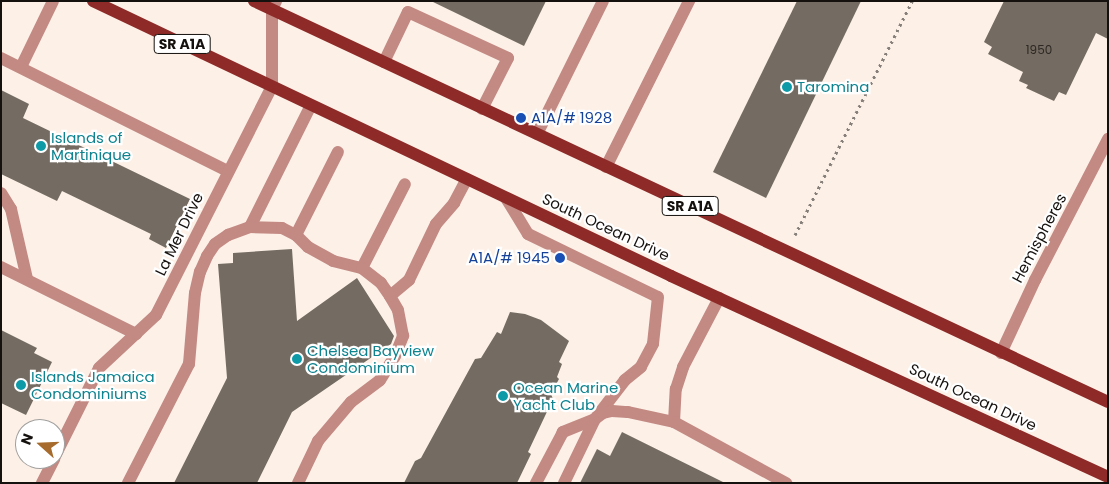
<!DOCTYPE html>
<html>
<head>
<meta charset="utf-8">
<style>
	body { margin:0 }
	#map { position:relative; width:1109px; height:484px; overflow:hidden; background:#fcf0e7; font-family:Poppins,sans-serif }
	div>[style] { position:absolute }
	.building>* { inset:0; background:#746c62 }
	.path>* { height:3px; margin-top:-1.5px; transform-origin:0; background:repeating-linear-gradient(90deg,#877f79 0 2.5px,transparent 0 6.5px) }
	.lane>* { height:12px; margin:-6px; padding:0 6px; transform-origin:6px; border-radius:6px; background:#c38983 }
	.street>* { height:12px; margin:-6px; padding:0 6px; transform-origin:6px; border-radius:6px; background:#c38983 }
	.primary>* { height:12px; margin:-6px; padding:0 6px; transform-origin:6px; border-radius:6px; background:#8e2a28 }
	.dots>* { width:14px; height:14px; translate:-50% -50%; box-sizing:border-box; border:2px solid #fff; border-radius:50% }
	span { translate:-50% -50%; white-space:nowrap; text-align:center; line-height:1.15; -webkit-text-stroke:4.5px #fff; paint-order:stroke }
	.number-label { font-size:12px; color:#2d2823 }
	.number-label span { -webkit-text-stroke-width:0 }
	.shield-label span { padding:1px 4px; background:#fff; border:1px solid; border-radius:4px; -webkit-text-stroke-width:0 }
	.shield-label { font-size:14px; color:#15110e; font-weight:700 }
	.culture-label { font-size:15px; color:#0d838f }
	.left { translate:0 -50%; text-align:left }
	.transit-label { font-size:15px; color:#164399 }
	.right { translate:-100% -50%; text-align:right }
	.street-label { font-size:15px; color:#15110e }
	.frame { position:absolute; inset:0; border:2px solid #15110e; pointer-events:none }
	.north { position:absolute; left:15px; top:419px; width:50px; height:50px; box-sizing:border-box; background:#fff; border:1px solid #a1a09f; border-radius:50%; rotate:290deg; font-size:14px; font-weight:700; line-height:20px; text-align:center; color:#15110e }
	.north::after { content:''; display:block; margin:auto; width:18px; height:22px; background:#a76c2d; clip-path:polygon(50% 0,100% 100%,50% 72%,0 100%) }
</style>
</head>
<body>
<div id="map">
	<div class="building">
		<div style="clip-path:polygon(431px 1px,546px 1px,524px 46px)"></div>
		<div style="clip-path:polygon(797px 1px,861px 1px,766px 198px,713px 172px)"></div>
		<div style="clip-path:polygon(1004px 1px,1108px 1px,1108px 39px,1096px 33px,1066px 95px,1059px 92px,1054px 101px,1026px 88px,1028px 85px,1019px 81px,1023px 72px,988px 54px,992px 47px,984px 42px)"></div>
		<div style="clip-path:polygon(1px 90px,29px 104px,23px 118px,190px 199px,166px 248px,149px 239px,151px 234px,62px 191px,57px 201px,1px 174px)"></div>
		<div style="clip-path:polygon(292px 249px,297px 321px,357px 278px,394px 336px,391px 344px,292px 412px,257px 483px,174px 483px,227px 378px,218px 264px,233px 263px,233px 253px)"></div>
		<div style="clip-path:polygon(510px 312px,525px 314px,541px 320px,569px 341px,559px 362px,562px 364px,557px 377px,559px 379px,551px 394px,553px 399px,528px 452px,531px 454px,517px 483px,404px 483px,415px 461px,421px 458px,475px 359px,481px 358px,497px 332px,501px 334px)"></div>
		<div style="clip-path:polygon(1px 330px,37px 348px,34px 353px,52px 362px,26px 415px,1px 403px)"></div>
		<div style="clip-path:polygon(622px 432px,725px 483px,580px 483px,597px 449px,610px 456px)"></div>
	</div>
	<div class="path">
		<div style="left:795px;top:235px;width:262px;rotate:-63.4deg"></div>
	</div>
	<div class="lane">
		<div style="left:1px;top:58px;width:254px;rotate:26.5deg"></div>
		<div style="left:384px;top:62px;width:55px;rotate:-64.4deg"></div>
		<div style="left:408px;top:12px;width:110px;rotate:24.7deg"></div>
		<div style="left:508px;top:58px;width:57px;rotate:117deg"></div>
		<div style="left:21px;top:67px;width:73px;rotate:-64.1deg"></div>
		<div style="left:537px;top:134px;width:148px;rotate:-63.6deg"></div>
		<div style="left:606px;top:167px;width:186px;rotate:-63.4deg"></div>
		<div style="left:1px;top:193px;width:19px;rotate:58deg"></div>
		<div style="left:11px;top:209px;width:72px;rotate:77.1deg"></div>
		<div style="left:506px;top:198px;width:42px;rotate:58.6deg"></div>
		<div style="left:528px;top:234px;width:144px;rotate:25.9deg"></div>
		<div style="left:658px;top:297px;width:47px;rotate:96.1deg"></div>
		<div style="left:653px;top:344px;width:26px;rotate:118deg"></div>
		<div style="left:641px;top:367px;width:21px;rotate:141deg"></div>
		<div style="left:625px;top:380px;width:49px;rotate:127.6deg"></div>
		<div style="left:595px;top:419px;width:35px;rotate:158deg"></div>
		<div style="left:563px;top:432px;width:58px;rotate:117.9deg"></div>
		<div style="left:250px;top:227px;width:136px;rotate:-63.4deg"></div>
		<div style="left:296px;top:235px;width:17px;rotate:45deg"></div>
		<div style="left:308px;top:247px;width:29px;rotate:29deg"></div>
		<div style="left:333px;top:261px;width:30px;rotate:14deg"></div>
		<div style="left:362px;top:268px;width:94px;rotate:-62.9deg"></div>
		<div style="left:1px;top:267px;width:151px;rotate:26.4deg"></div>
		<div style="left:390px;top:296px;width:25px;rotate:-40deg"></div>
		<div style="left:409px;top:280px;width:62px;rotate:-64.3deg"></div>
		<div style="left:436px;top:224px;width:28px;rotate:-49deg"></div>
		<div style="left:454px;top:203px;width:27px;rotate:-62deg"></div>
		<div style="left:674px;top:422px;width:33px;rotate:-87deg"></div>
		<div style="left:676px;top:389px;width:23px;rotate:-72deg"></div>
		<div style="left:683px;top:367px;width:78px;rotate:-62.4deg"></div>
		<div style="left:128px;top:483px;width:134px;rotate:-62.9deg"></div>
		<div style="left:189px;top:364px;width:71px;rotate:-85.2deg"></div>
		<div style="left:195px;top:293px;width:22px;rotate:-77deg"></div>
		<div style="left:200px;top:272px;width:17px;rotate:-66deg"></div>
		<div style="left:207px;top:256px;width:14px;rotate:-56deg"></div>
		<div style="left:215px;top:244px;width:16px;rotate:-35deg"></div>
		<div style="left:228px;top:235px;width:23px;rotate:-20deg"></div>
		<div style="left:250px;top:227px;width:32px;rotate:2deg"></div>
		<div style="left:282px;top:228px;width:16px;rotate:27deg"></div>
		<div style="left:296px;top:235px;width:93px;rotate:-63.2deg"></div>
		<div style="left:298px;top:483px;width:47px;rotate:-64.5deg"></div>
		<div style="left:318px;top:441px;width:51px;rotate:-49.8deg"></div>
		<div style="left:351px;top:402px;width:36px;rotate:-37deg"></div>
		<div style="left:380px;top:380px;width:28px;rotate:-58deg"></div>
		<div style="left:395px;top:356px;width:22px;rotate:-68deg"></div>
		<div style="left:403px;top:336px;width:26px;rotate:-101deg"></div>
		<div style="left:398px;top:310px;width:16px;rotate:-120deg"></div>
		<div style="left:390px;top:296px;width:16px;rotate:-125deg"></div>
		<div style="left:381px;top:283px;width:24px;rotate:-142deg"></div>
		<div style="left:564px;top:483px;width:71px;rotate:-64.2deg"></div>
		<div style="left:595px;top:419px;width:10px;rotate:-37deg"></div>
		<div style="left:603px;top:413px;width:9px;rotate:-13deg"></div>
		<div style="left:612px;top:411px;width:16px;rotate:4deg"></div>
		<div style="left:628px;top:412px;width:47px;rotate:12.3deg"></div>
		<div style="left:674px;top:422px;width:128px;rotate:28.6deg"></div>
	</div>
	<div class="street">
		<div style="left:1001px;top:353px;width:81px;rotate:-65deg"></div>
		<div style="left:1035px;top:280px;width:159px;rotate:-62.6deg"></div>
		<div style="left:55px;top:456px;width:98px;rotate:-63.4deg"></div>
		<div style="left:99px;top:368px;width:78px;rotate:-42.9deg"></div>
		<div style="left:156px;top:315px;width:257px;rotate:-63.1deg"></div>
		<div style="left:272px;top:86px;width:77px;rotate:-90deg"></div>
		<div style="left:272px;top:9px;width:9px;rotate:-63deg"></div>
		<div style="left:42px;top:483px;width:27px;rotate:-63deg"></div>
	</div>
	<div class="primary">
		<div style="left:93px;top:1px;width:640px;rotate:25.44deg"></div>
		<div style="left:671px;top:276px;width:481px;rotate:24.7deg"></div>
		<div style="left:254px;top:1px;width:943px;rotate:25.15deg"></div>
	</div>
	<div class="dots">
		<div style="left:787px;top:87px;background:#0f9aa8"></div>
		<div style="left:521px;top:118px;background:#1a4fb4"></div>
		<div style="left:41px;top:146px;background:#0f9aa8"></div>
		<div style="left:560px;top:258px;background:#1a4fb4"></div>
		<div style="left:297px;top:359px;background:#0f9aa8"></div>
		<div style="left:21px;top:385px;background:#0f9aa8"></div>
		<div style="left:503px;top:396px;background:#0f9aa8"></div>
	</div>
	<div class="number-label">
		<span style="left:1039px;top:50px">1950</span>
	</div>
	<div class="shield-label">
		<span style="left:182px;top:44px">SR A1A</span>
		<span style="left:690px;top:206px">SR A1A</span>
	</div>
	<div class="culture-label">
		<span class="left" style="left:797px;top:87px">Taromina</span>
		<span class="left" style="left:51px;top:146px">Islands of<br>Martinique</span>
		<span class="left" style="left:307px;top:359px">Chelsea Bayview<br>Condominium</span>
		<span class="left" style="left:31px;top:385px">Islands Jamaica<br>Condominiums</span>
		<span class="left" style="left:513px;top:396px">Ocean Marine<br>Yacht Club</span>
	</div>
	<div class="transit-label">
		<span class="left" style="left:531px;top:118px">A1A/# 1928</span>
		<span class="right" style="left:550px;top:258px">A1A/# 1945</span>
	</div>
	<div class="street-label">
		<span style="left:606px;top:227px;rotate:25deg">South Ocean Drive</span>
		<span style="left:179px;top:234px;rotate:-64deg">La Mer Drive</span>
		<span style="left:1039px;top:238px;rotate:-62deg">Hemispheres</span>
		<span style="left:973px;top:397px;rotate:25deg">South Ocean Drive</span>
	</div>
	<div class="frame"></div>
	<div class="north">N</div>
</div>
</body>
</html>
